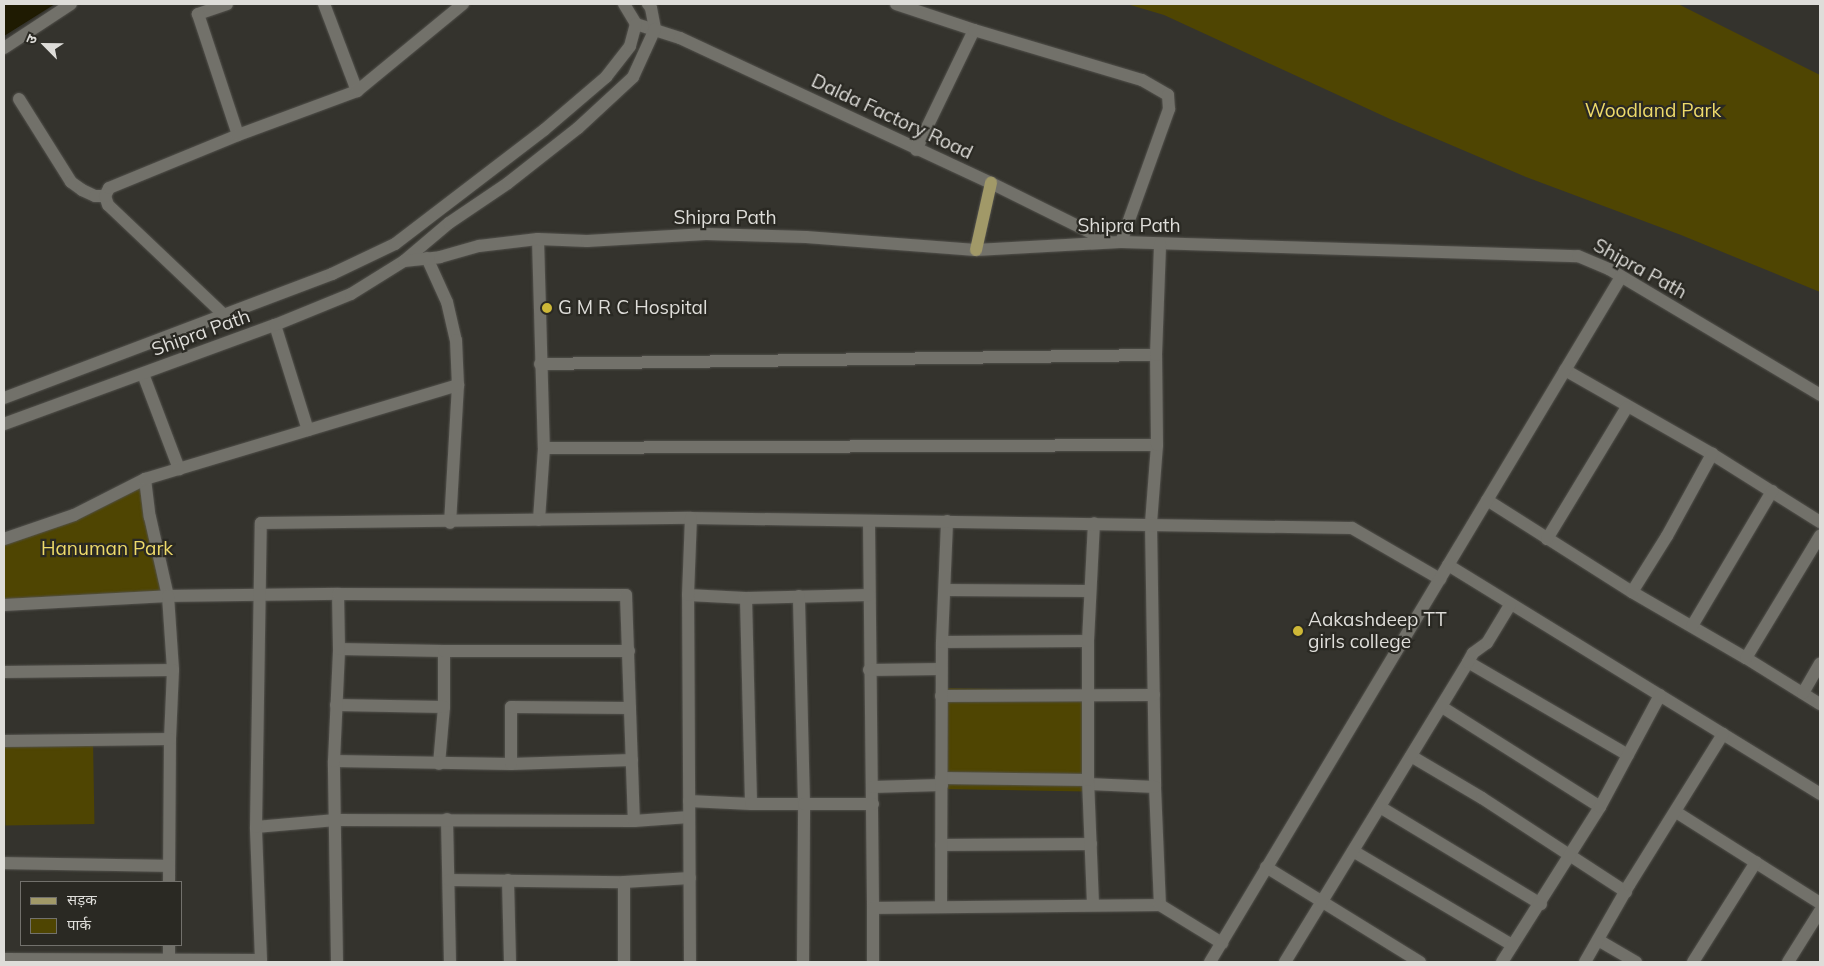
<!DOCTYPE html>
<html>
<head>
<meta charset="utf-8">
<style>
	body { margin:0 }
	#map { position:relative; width:1824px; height:966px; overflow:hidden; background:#34332d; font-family:Mulish,"Noto Sans Devanagari",sans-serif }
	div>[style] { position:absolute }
	.green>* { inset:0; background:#4f4502; transform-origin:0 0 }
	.water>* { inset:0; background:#1f1b02 }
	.roads { filter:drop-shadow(0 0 1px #52514c) drop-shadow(0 0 1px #52514c) }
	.minor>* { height:12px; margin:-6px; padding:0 6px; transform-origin:6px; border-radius:6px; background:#72716a }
	.major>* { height:12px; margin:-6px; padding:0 6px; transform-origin:6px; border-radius:6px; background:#a19968 }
	.dots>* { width:14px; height:14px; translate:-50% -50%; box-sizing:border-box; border:2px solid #2a2923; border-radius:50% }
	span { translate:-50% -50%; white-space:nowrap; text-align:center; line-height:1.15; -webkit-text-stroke:4.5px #2a2923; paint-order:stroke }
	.park-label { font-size:19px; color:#eeda6a }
	.street-label { font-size:19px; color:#deddd9 }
	.poi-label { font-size:19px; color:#deddd9 }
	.left { translate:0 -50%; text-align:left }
	.frame { position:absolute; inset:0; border:5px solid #deddd9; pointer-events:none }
	.legend { position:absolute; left:20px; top:881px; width:162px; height:65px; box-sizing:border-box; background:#2a2923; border:1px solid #72716c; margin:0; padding:6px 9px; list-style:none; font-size:15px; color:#deddd9 }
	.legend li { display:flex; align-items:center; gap:10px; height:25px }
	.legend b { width:25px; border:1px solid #72716c }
	.north { position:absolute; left:20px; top:20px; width:50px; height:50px; -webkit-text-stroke:4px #2a2923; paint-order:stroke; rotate:293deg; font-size:14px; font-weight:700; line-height:20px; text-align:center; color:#deddd9 }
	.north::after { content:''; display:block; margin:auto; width:18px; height:22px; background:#deddd9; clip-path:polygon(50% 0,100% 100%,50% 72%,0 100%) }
</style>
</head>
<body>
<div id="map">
	<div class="green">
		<div style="clip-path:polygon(1127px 4px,1678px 4px,1820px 75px,1820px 292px,1681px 235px,1526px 177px,1390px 119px,1164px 15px)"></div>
		<div style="clip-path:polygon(145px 479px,168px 596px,4px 605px,4px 538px)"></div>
		<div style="left:941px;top:688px;width:147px;height:101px;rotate:1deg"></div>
		<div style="left:93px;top:740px;width:84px;height:89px;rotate:89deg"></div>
	</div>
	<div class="water">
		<div style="clip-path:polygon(4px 4px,55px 4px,4px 36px)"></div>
	</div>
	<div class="roads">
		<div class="minor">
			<div style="left:227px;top:4px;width:31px;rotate:161deg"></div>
			<div style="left:198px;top:14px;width:127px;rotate:71.7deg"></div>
			<div style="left:324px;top:4px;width:93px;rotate:69.2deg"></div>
			<div style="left:624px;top:4px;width:23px;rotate:59deg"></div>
			<div style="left:636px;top:24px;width:46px;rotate:17.7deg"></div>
			<div style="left:680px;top:38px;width:343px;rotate:25deg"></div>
			<div style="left:991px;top:183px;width:131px;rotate:26.4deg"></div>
			<div style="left:648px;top:4px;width:5px;rotate:53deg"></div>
			<div style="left:651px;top:8px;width:21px;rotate:79deg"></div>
			<div style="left:896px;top:4px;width:82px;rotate:18.4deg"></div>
			<div style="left:974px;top:30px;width:133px;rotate:115.8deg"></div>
			<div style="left:974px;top:30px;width:175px;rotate:16.6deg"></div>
			<div style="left:1142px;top:80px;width:30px;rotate:30deg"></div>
			<div style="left:1168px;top:95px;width:14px;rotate:86deg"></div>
			<div style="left:1169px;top:109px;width:141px;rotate:109.8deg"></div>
			<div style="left:4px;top:48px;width:80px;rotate:-33.3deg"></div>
			<div style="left:19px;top:99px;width:98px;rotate:57.9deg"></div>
			<div style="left:71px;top:182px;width:14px;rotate:36deg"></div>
			<div style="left:82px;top:190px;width:14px;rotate:25deg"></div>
			<div style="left:95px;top:196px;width:10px"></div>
			<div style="left:538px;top:239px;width:209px;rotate:88.4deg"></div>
			<div style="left:544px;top:448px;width:72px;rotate:94deg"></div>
			<div style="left:427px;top:258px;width:48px;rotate:65.6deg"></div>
			<div style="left:447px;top:302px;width:39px;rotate:77deg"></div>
			<div style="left:456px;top:340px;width:45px;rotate:87.5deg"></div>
			<div style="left:458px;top:385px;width:138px;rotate:93.3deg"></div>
			<div style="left:404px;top:261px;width:59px;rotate:-40.2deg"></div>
			<div style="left:449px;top:223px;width:71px;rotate:-34.1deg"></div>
			<div style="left:508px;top:183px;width:89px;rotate:-38.2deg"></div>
			<div style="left:578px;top:128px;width:75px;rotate:-42.8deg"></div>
			<div style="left:633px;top:77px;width:53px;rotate:-65.4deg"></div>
			<div style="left:223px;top:314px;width:158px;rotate:-136.5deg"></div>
			<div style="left:108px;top:205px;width:9px;rotate:-108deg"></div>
			<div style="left:105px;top:196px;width:9px;rotate:-63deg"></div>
			<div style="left:109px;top:188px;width:139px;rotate:-22.3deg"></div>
			<div style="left:238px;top:135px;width:127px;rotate:-20.3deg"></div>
			<div style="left:357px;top:91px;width:137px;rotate:-39.4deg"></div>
			<div style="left:275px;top:325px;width:110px;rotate:72.6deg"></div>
			<div style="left:540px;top:364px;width:616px;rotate:-0.84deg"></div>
			<div style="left:1565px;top:370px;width:169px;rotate:29.7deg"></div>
			<div style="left:1712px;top:454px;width:128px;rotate:32.2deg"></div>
			<div style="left:143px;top:374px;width:102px;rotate:69.2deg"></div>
			<div style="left:4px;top:398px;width:351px;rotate:-20.7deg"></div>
			<div style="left:332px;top:274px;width:70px;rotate:-25.5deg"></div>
			<div style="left:395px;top:244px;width:188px;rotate:-37.4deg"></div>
			<div style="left:544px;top:130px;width:82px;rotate:-40.5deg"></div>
			<div style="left:606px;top:77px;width:39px;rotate:-52deg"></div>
			<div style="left:630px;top:46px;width:23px;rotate:-75deg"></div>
			<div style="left:4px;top:424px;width:289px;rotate:-20.1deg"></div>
			<div style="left:275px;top:325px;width:82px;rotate:-22.2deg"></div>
			<div style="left:351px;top:294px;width:62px;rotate:-31.9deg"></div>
			<div style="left:404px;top:261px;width:36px;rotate:-6deg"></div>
			<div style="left:440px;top:257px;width:41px;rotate:-15.8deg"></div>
			<div style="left:479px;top:246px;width:59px;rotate:-6.8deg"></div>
			<div style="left:538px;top:239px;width:49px;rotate:2.3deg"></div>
			<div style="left:587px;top:241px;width:119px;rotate:-3.4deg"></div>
			<div style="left:706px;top:234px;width:100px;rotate:1.7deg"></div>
			<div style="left:806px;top:237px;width:170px;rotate:4.4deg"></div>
			<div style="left:976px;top:250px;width:145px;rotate:-3.2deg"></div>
			<div style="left:1121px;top:242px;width:457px;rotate:1.8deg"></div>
			<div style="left:1578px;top:256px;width:34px;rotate:23deg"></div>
			<div style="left:1609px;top:269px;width:246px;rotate:30.8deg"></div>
			<div style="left:1157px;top:445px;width:78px;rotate:94.4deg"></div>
			<div style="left:1151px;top:523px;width:264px;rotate:89.1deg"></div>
			<div style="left:1155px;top:787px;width:118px;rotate:87.6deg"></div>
			<div style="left:544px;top:448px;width:613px;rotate:-0.28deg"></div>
			<div style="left:1157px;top:445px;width:90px;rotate:-90.6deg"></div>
			<div style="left:1156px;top:355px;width:111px;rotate:-87.9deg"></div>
			<div style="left:145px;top:479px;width:38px;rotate:83deg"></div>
			<div style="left:150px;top:517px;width:81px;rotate:77.2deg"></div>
			<div style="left:168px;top:596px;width:170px;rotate:-0.7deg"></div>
			<div style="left:1487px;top:500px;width:172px;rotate:32.4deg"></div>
			<div style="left:1632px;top:592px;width:132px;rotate:30.1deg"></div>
			<div style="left:1746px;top:658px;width:87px;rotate:31.9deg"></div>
			<div style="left:869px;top:522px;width:386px;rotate:89.4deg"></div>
			<div style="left:4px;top:539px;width:74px;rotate:-18.9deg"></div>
			<div style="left:74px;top:515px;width:80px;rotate:-26.9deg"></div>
			<div style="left:145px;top:479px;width:327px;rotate:-16.7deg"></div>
			<div style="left:1547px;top:539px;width:154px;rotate:-58.8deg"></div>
			<div style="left:1448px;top:565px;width:437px;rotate:31.6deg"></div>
			<div style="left:945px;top:590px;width:144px;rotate:0.4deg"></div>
			<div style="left:1632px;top:592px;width:66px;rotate:-58deg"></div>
			<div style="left:1667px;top:536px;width:94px;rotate:-61.2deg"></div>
			<div style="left:688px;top:595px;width:58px;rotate:3deg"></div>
			<div style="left:746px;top:598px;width:123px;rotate:-1.4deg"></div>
			<div style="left:746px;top:598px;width:206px;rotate:88.6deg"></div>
			<div style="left:4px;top:605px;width:164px;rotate:-3.1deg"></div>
			<div style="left:168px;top:596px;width:74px;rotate:86.1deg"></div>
			<div style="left:173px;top:670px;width:69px;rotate:92.5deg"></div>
			<div style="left:170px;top:739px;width:143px;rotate:90.4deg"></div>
			<div style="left:1692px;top:626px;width:157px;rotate:-59.3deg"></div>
			<div style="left:942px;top:642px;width:146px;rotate:-0.4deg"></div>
			<div style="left:339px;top:649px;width:105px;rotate:1.1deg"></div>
			<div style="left:444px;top:651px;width:56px;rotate:90deg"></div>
			<div style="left:444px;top:707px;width:57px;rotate:95deg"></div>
			<div style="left:444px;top:651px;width:185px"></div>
			<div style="left:1746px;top:658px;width:143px;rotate:-58.8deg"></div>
			<div style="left:1468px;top:662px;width:185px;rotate:30.2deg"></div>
			<div style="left:869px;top:670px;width:72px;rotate:-0.8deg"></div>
			<div style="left:4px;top:672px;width:169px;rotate:-0.7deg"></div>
			<div style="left:1803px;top:693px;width:34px;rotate:-60deg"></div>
			<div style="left:941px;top:696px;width:213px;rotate:-0.3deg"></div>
			<div style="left:336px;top:705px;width:108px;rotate:1.1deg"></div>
			<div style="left:1442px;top:707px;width:187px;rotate:32.3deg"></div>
			<div style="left:4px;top:741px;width:166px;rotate:-0.7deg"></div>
			<div style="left:1411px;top:756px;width:82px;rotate:30.6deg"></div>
			<div style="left:1482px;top:798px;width:172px;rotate:33.1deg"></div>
			<div style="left:334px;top:761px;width:177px;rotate:1deg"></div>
			<div style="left:511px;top:764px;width:121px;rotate:-1.9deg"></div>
			<div style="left:511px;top:764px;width:57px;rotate:-90deg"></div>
			<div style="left:511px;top:707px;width:119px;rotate:0.5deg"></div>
			<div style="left:941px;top:778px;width:147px;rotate:0.8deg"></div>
			<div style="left:1089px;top:784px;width:66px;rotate:2.6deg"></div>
			<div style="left:872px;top:787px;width:70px;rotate:-1.6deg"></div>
			<div style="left:689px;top:801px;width:62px;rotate:2.8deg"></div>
			<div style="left:751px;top:804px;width:53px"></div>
			<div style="left:804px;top:804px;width:208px;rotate:-91.4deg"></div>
			<div style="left:1380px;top:807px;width:188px;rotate:31.1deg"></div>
			<div style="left:1676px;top:812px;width:170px;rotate:32.3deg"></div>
			<div style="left:447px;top:819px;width:143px;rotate:88.8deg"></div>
			<div style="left:256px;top:827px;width:80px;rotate:-5deg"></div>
			<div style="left:336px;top:820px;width:298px;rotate:0.2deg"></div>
			<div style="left:634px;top:821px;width:55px;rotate:-4.2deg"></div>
			<div style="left:941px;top:845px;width:150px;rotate:-0.4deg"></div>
			<div style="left:1353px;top:851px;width:185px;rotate:30.6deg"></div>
			<div style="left:4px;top:863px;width:165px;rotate:1deg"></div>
			<div style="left:1266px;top:867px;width:181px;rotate:31.7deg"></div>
			<div style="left:449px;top:880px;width:175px;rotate:0.7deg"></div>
			<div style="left:624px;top:882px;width:66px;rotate:-3.5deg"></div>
			<div style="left:508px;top:880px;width:82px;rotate:88.6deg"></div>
			<div style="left:624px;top:882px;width:80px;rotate:90deg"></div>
			<div style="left:1093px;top:904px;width:124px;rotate:-92.3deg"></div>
			<div style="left:1088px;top:780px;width:139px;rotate:-90deg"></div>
			<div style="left:1088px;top:641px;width:118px;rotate:-87.1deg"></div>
			<div style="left:941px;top:907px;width:265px;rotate:-89.8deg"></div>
			<div style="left:942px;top:642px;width:121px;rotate:-87.6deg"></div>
			<div style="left:1598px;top:940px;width:44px;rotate:30.1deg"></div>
			<div style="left:4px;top:959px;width:257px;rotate:0.2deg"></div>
			<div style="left:261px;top:960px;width:133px;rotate:-92.2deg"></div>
			<div style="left:256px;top:827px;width:304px;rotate:-89.1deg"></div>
			<div style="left:261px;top:523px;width:430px;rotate:-0.7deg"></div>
			<div style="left:691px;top:518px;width:661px;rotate:0.87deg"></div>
			<div style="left:1352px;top:528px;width:102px;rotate:30.1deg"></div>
			<div style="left:169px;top:959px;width:14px;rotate:-90deg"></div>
			<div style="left:337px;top:962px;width:201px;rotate:-90.9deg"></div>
			<div style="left:334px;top:761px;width:112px;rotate:-87.4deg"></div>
			<div style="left:339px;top:649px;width:55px;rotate:-91deg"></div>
			<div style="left:338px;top:594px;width:288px;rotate:0.2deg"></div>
			<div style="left:626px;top:595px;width:226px;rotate:88deg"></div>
			<div style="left:690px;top:962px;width:367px;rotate:-90.3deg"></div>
			<div style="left:688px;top:595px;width:77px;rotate:-87.8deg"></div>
			<div style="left:803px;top:962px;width:158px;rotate:-89.6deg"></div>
			<div style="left:804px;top:804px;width:69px"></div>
			<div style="left:873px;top:962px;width:54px;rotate:-90deg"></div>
			<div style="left:873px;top:908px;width:287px;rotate:-0.6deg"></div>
			<div style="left:1160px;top:905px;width:73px;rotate:31.5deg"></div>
			<div style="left:1210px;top:962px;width:799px;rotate:-59.04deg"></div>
			<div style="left:1285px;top:962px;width:351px;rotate:-58.6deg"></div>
			<div style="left:1468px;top:662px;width:10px;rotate:-61deg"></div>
			<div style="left:1473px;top:653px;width:17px;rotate:-36deg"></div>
			<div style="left:1487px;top:643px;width:44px;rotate:-58.8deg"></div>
			<div style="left:1502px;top:962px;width:183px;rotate:-57.7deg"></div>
			<div style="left:1600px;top:807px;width:127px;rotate:-61.8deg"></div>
			<div style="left:1585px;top:962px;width:89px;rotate:-60.3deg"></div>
			<div style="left:1629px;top:885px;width:178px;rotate:-58.1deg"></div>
			<div style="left:1693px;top:962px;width:118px;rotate:-57.8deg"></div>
			<div style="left:1788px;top:962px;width:60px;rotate:-57.9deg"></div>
		</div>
		<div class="major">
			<div style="left:976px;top:250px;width:69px;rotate:-77.4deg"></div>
		</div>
	</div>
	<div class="dots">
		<div style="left:547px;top:308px;background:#ceb837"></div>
		<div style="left:1298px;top:631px;background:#ceb837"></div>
	</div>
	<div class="park-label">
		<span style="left:1653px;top:111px">Woodland Park</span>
		<span style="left:107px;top:549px">Hanuman Park</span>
	</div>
	<div class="street-label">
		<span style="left:892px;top:117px;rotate:25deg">Dalda Factory Road</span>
		<span style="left:725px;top:218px">Shipra Path</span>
		<span style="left:1129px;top:226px">Shipra Path</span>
		<span style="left:1640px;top:269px;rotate:29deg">Shipra Path</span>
		<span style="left:201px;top:333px;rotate:-20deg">Shipra Path</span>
	</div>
	<div class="poi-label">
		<span class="left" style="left:558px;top:308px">G M R C Hospital</span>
		<span class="left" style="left:1308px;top:631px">Aakashdeep TT<br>girls college</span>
	</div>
	<div class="frame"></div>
	<ul class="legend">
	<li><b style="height:6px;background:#a19968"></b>सड़क</li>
	<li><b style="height:14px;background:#4f4502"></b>पार्क</li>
	</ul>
	<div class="north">उ</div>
</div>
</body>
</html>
